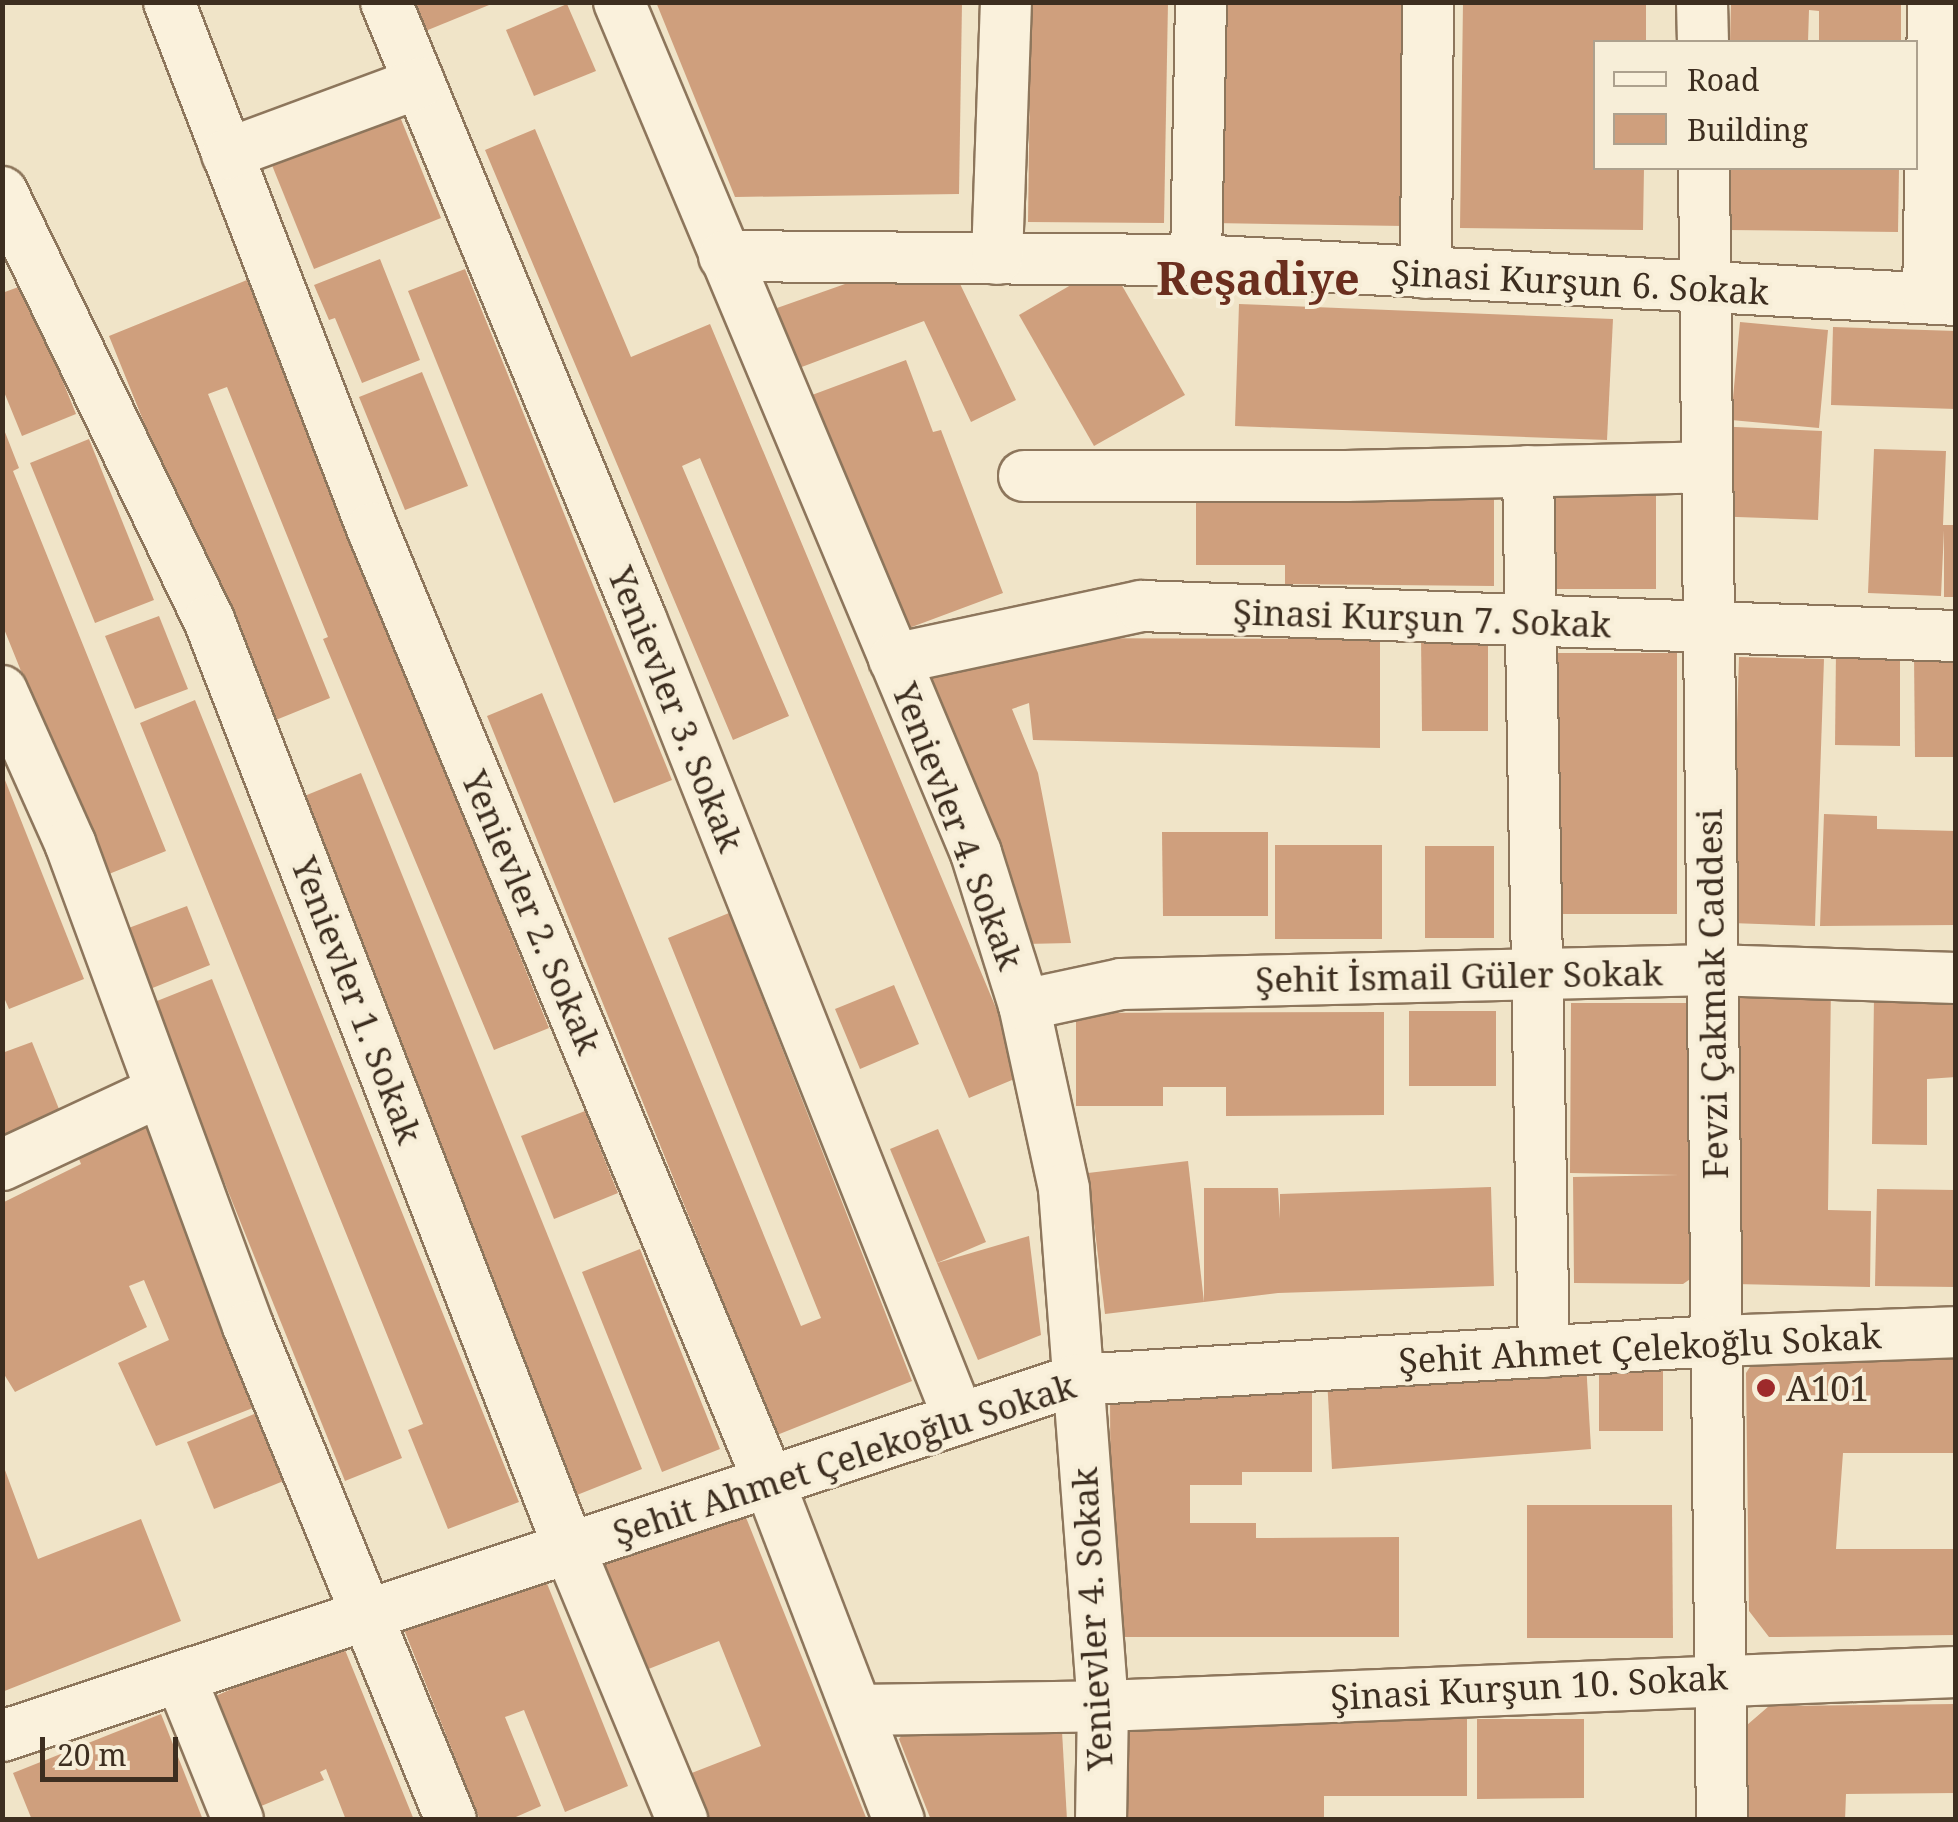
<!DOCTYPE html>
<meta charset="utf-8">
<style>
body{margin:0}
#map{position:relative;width:1958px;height:1822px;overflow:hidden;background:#f0e4c8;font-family:"Noto Serif",serif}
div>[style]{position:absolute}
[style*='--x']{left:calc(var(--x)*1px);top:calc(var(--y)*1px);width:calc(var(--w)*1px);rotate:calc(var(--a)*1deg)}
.building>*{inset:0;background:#cf9f7d}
.roads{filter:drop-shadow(2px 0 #8d765c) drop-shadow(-2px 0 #8d765c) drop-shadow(0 2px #8d765c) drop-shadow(0 -2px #8d765c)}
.street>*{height:50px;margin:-25px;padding:0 25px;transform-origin:25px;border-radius:25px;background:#faf1dc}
.dots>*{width:28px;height:28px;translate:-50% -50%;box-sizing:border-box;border:5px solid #f7eed8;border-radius:50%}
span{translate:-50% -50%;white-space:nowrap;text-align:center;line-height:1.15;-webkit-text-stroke:8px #f7eed8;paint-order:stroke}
.street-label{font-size:35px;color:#3d2e20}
.poi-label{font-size:35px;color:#3d2e20}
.left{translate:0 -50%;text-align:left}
.district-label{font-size:45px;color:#6b2e1e;font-weight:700}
.frame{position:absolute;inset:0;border:5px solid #3d2e20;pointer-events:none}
.legend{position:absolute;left:1593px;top:40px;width:325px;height:130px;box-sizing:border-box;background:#f7eed8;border:2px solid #ada18e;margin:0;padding:12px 18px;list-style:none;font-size:30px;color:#3d2e20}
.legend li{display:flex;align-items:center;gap:20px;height:50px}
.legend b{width:50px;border:2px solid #ada18e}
.scale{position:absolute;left:40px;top:1737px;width:138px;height:45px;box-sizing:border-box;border:5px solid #3d2e20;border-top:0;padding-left:12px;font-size:30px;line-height:35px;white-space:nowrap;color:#3d2e20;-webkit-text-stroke:8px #f7eed8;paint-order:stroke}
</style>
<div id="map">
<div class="building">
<div style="clip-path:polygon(410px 2px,494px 2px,494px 3px,423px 32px)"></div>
<div style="clip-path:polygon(656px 2px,962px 2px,959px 194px,735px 197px)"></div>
<div style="clip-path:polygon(1031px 2px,1168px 2px,1164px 223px,1028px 222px)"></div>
<div style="clip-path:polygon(1216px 2px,1407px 2px,1404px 226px,1213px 223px)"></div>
<div style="clip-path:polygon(1463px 2px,1646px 2px,1646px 42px,1596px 42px,1596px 168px,1644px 168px,1643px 230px,1460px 228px)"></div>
<div style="clip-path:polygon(1731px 2px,1901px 2px,1901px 42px,1819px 42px,1819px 11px,1809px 10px,1808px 42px,1730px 42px)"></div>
<div style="clip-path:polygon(567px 4px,596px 71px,534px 96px,506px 30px)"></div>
<div style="clip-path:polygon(392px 97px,441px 218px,314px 269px,265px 148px)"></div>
<div style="clip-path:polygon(535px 129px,631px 357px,710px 324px,1024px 1075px,969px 1098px,700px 458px,682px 466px,789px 716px,733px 740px,485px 150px)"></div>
<div style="clip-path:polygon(1729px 168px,1899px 168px,1898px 232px,1728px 230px)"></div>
<div style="clip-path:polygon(380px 259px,420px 360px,362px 383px,335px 318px,329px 320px,314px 285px)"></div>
<div style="clip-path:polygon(948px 259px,1016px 400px,971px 422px,924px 321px,799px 368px,777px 308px,896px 266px)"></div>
<div style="clip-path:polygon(1109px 263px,1185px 395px,1094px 446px,1019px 315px)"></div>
<div style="clip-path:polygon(465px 269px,672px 780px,614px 803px,408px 291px)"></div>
<div style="clip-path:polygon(247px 280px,549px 1028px,494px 1050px,323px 639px,328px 637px,227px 387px,208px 394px,330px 698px,266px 724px,109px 336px)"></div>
<div style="clip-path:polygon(24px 285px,76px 414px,22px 436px,2px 387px,2px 293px)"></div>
<div style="clip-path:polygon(1239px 304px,1613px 319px,1607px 440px,1235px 426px)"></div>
<div style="clip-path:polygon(1740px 322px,1828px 330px,1819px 428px,1731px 420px)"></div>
<div style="clip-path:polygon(1833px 327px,1956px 331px,1956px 409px,1831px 405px)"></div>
<div style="clip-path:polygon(906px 360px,933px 432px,941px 430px,1003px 593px,901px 631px,812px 395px)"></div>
<div style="clip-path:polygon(422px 372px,468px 486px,405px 510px,359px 397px)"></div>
<div style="clip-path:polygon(1713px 426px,1822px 431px,1818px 520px,1709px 516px)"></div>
<div style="clip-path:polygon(3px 427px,19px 468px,13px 471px,166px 851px,104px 876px,2px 624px)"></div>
<div style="clip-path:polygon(89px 439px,154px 600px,95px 623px,30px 463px)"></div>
<div style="clip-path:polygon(1874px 449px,1946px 451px,1943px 525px,1956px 525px,1956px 597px,1944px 597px,1944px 530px,1941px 596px,1868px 593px)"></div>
<div style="clip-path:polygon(1553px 475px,1656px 475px,1656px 589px,1553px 589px)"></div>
<div style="clip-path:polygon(1494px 490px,1494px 586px,1285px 584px,1285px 565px,1196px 565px,1196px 491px)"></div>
<div style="clip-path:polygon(159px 616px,188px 689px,135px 709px,105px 636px)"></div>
<div style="clip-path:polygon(1421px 636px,1488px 636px,1488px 731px,1422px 731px)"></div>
<div style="clip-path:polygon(1023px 638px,1380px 639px,1380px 748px,1033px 740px,1029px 703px,1012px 709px,1038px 773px,1071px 943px,1025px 944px,924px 676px)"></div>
<div style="clip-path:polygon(1836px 649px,1900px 650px,1900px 746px,1835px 745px)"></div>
<div style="clip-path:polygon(1557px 653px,1677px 653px,1677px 914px,1558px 914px)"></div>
<div style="clip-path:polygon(1956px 654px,1956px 757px,1915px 757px,1914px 655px)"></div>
<div style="clip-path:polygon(1739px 657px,1824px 659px,1815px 926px,1731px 923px)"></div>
<div style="clip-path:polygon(542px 693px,801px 1326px,821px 1318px,668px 938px,729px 913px,912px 1381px,777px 1435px,487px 716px)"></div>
<div style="clip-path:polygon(195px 700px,519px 1502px,448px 1529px,408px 1430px,423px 1424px,140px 723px)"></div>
<div style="clip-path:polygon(361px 773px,642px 1469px,577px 1495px,297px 799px)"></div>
<div style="clip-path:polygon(3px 775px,84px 979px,9px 1009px,2px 993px)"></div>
<div style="clip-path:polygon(1824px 814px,1877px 816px,1877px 829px,1956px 831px,1956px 925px,1820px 926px)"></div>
<div style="clip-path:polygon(1162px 832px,1268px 832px,1268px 916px,1163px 916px)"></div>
<div style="clip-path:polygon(1275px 845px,1382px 845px,1382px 939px,1275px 939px)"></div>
<div style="clip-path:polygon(1425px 846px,1494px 846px,1494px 938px,1425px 938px)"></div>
<div style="clip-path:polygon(187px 906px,210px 965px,150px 989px,126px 929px)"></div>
<div style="clip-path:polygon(212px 979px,402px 1458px,345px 1481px,152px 1003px)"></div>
<div style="clip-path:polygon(894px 985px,919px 1044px,860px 1069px,835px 1009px)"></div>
<div style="clip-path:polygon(1740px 985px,1831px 986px,1828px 1210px,1871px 1211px,1870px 1287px,1735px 1284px)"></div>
<div style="clip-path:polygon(1874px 997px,1956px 998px,1956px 1077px,1927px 1079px,1927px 1145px,1872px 1144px)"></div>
<div style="clip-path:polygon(1571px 1003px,1698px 1003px,1699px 1273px,1683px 1284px,1574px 1283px,1573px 1177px,1679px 1175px,1570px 1173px)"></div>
<div style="clip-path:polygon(1409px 1011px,1496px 1011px,1496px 1086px,1409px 1086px)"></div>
<div style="clip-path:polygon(1384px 1012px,1384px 1115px,1226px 1116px,1226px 1087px,1163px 1087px,1163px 1106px,1076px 1106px,1076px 1013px)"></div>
<div style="clip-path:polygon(32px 1042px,63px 1119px,2px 1143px,2px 1053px)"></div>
<div style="clip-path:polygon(585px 1111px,618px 1193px,554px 1219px,521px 1136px)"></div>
<div style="clip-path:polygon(140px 1112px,258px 1406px,156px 1446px,118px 1363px,169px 1340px,144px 1280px,129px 1286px,147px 1327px,15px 1392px,2px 1371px,2px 1203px,81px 1164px,71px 1139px)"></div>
<div style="clip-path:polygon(938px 1129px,986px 1242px,937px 1263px,890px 1149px)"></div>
<div style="clip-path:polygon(1188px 1161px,1204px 1302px,1105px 1314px,1088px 1173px)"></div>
<div style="clip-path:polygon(1491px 1187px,1494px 1286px,1278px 1293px,1204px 1302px,1204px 1188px,1278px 1188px,1280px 1219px,1280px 1194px)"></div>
<div style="clip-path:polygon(1877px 1189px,1956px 1190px,1955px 1287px,1875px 1286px)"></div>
<div style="clip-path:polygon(1029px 1236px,1041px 1335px,978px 1360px,937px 1263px)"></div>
<div style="clip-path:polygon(640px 1249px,720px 1449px,662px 1472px,582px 1272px)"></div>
<div style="clip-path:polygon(1599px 1353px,1663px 1353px,1663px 1431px,1599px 1431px)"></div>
<div style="clip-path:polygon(1956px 1355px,1956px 1453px,1843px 1453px,1836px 1549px,1956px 1549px,1956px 1635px,1769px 1637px,1749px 1611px,1746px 1373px,1755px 1359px)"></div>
<div style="clip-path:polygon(1586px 1362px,1591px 1449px,1332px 1469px,1327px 1378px)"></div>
<div style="clip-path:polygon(1110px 1389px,1312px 1389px,1312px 1472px,1242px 1472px,1242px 1485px,1190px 1485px,1190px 1523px,1256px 1523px,1256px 1538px,1399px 1537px,1399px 1637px,1111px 1637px)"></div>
<div style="clip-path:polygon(259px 1412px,286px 1480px,214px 1509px,187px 1442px)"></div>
<div style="clip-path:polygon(2px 1462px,38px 1559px,141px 1519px,181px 1621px,2px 1692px)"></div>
<div style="clip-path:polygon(741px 1505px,867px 1820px,702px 1820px,684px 1776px,761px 1746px,719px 1641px,646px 1670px,602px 1560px)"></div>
<div style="clip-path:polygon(1527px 1505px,1672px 1505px,1673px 1638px,1527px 1638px)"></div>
<div style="clip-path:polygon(542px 1571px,628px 1786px,565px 1812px,524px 1710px,505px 1717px,541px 1806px,509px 1820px,480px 1820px,403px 1627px)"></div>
<div style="clip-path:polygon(341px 1640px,414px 1820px,346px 1820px,326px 1769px,320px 1772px,324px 1780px,254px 1809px,209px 1699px)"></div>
<div style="clip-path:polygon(1956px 1704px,1956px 1793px,1846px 1794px,1845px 1820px,1748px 1820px,1747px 1725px,1769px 1706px)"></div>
<div style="clip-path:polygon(161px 1714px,203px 1820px,32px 1820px,13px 1773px)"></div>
<div style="clip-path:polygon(914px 1719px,1062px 1731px,1067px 1820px,931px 1820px,899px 1739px)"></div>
<div style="clip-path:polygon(1116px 1719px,1467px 1719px,1467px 1796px,1324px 1796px,1324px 1820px,1116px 1820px)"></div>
<div style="clip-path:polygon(1477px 1719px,1584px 1719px,1584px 1798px,1477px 1799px)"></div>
</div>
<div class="roads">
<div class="street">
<div style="--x:169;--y:2;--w:564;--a:68.9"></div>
<div style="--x:372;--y:528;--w:1033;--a:67.41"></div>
<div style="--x:769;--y:1482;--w:362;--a:69"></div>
<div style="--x:386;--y:2;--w:668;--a:67.55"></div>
<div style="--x:641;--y:619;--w:861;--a:68.32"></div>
<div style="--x:619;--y:2;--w:923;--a:67.24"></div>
<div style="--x:976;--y:853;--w:159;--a:72.5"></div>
<div style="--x:1024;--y:1005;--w:188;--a:77.7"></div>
<div style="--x:1064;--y:1189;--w:518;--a:85.69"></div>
<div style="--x:1103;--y:1706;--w:114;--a:91"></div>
<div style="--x:1702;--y:2;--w:40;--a:88.6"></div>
<div style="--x:227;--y:154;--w:205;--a:-20.3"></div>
<div style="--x:1704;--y:168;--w:1652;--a:89.38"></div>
<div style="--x:2;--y:192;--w:475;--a:64.2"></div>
<div style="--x:209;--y:620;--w:995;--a:68.8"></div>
<div style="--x:569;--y:1548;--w:295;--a:67.4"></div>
<div style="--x:724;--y:256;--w:472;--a:0.5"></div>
<div style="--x:1196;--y:260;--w:761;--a:3.01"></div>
<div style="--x:997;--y:259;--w:257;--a:-88"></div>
<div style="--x:1196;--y:260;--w:258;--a:-88.9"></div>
<div style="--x:1426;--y:273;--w:271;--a:-89.6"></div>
<div style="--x:1928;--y:298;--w:296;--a:-89"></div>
<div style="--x:1528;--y:471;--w:881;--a:88.96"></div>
<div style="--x:1024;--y:476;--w:322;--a:0"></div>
<div style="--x:1346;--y:476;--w:360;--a:-1.4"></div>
<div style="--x:894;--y:659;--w:253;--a:-12.1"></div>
<div style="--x:1141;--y:606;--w:816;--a:2.11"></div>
<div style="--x:2;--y:691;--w:167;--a:65.9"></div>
<div style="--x:70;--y:843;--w:515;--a:69.77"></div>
<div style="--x:248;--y:1326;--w:534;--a:67.66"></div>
<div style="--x:1024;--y:1005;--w:99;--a:-12.2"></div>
<div style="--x:1121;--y:984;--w:591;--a:-1.36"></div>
<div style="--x:1712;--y:970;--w:244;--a:1.9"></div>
<div style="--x:2;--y:1165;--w:175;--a:-25"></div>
<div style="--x:180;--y:1677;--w:154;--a:67.9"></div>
<div style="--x:858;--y:1710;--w:245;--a:-0.9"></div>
<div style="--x:1103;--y:1706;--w:854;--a:-2.28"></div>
<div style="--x:2;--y:1736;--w:1131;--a:-18.34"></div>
<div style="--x:1076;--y:1380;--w:641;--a:-3.49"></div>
<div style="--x:1716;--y:1341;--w:240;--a:-2.1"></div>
</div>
</div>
<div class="dots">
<div style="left:1766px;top:1388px;background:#9e2a2b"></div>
</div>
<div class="street-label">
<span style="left:1580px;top:282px;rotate:3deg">Şinasi Kurşun 6. Sokak</span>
<span style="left:1422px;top:618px;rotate:2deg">Şinasi Kurşun 7. Sokak</span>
<span style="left:676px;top:709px;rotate:68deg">Yenievler 3. Sokak</span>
<span style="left:958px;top:826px;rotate:69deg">Yenievler 4. Sokak</span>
<span style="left:532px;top:912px;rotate:67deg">Yenievler 2. Sokak</span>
<span style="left:1459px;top:976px;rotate:-1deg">Şehit İsmail Güler Sokak</span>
<span style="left:1712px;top:994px;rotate:-91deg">Fevzi Çakmak Caddesi</span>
<span style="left:357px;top:1000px;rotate:69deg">Yenievler 1. Sokak</span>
<span style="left:1640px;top:1348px;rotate:-3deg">Şehit Ahmet Çelekoğlu Sokak</span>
<span style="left:844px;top:1459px;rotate:-18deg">Şehit Ahmet Çelekoğlu Sokak</span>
<span style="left:1092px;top:1619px;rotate:-93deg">Yenievler 4. Sokak</span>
<span style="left:1529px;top:1687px;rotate:-3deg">Şinasi Kurşun 10. Sokak</span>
</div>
<div class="poi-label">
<span class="left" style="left:1786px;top:1388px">A101</span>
</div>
<div class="district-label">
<span style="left:1258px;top:278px">Reşadiye</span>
</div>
<div class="frame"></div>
<ul class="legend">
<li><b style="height:12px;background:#faf1dc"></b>Road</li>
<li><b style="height:28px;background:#cf9f7d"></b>Building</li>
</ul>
<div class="scale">20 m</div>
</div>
